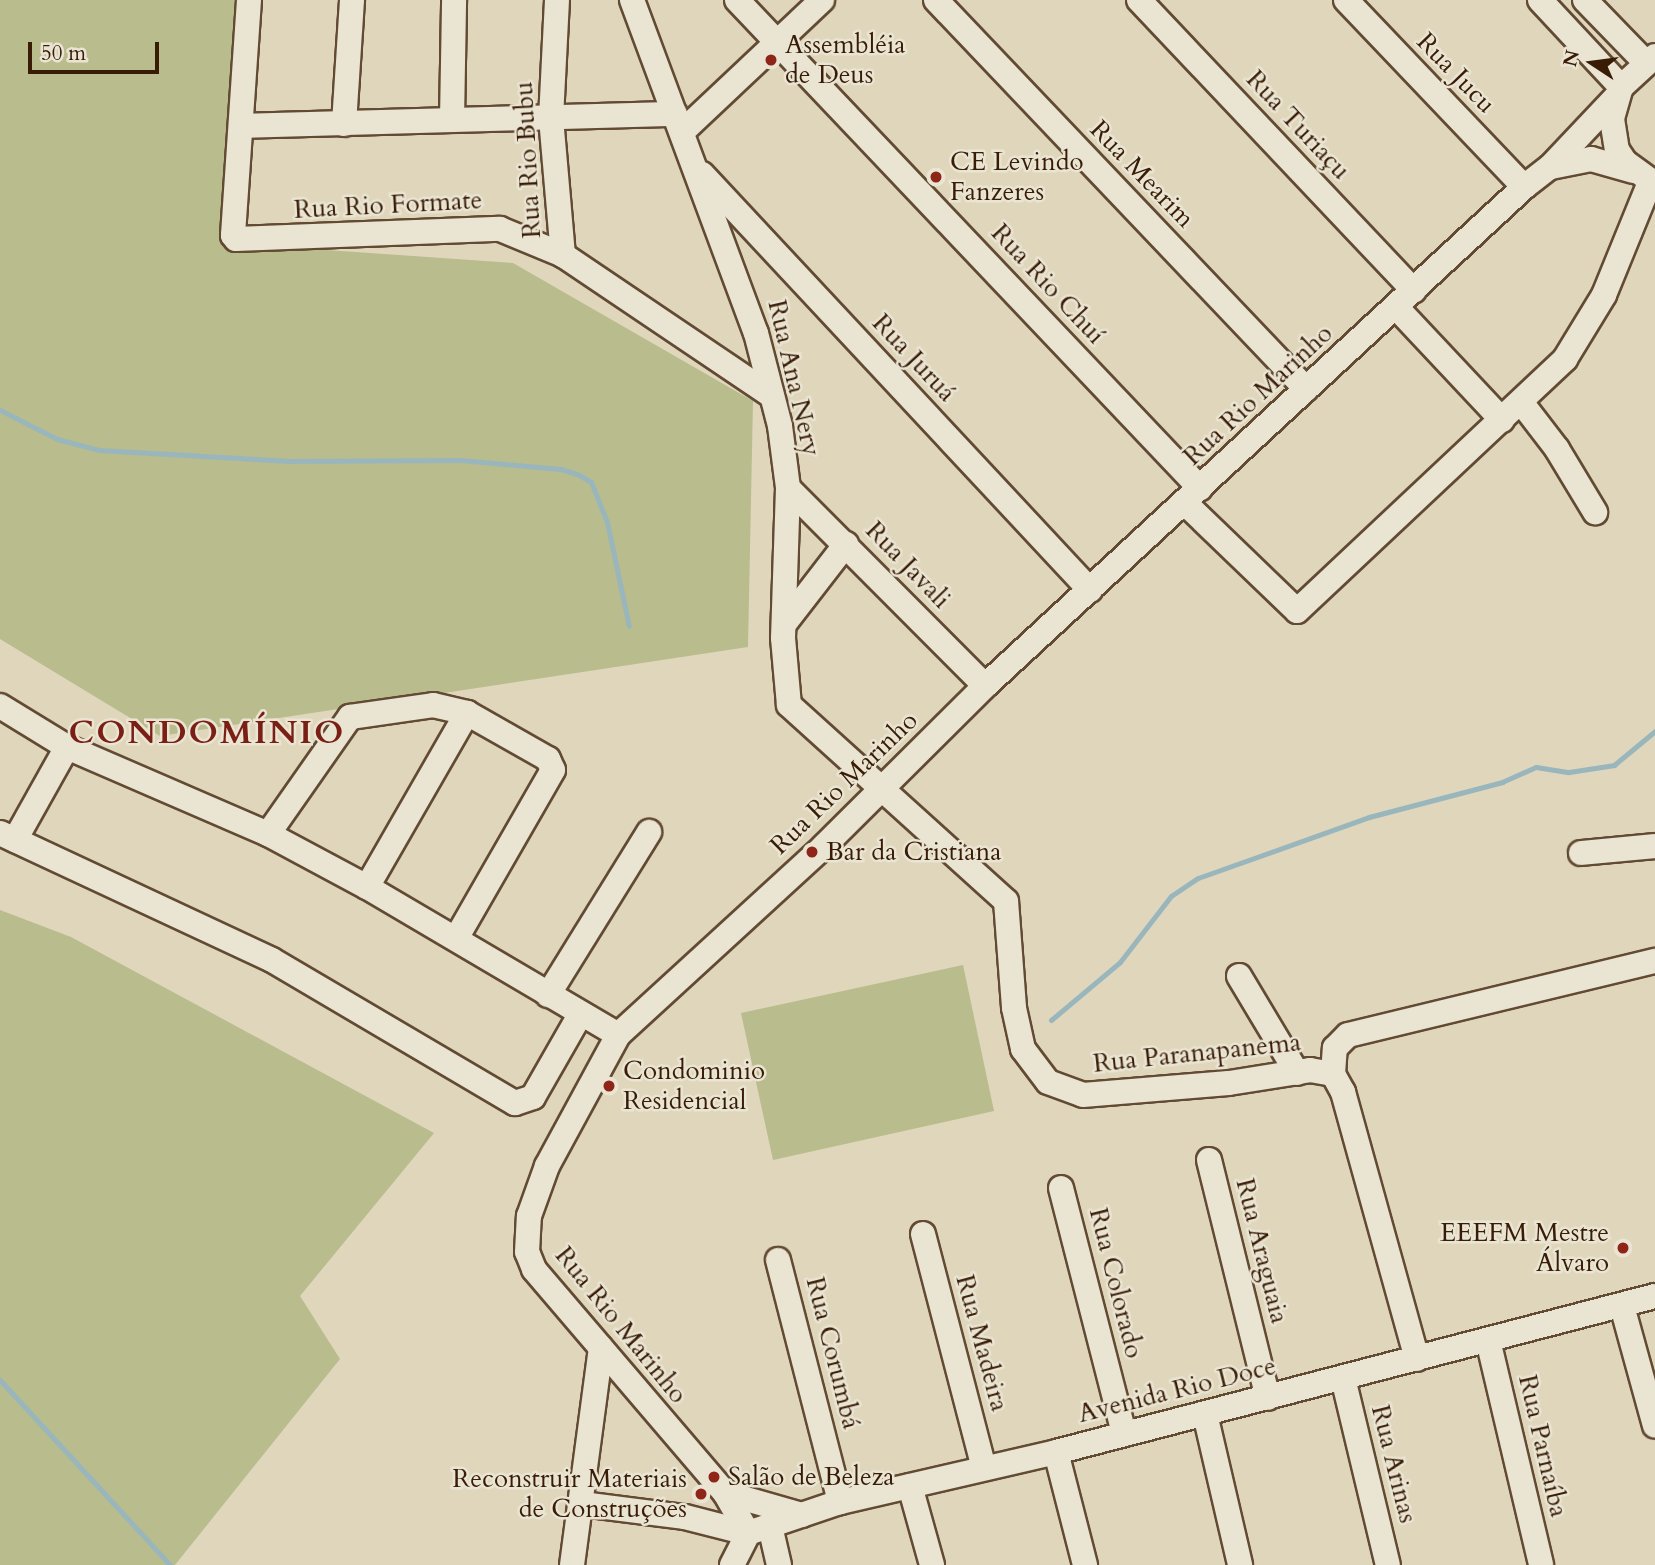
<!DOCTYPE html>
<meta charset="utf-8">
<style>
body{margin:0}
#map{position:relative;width:1655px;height:1565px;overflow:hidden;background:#dfd6bc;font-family:Cardo,serif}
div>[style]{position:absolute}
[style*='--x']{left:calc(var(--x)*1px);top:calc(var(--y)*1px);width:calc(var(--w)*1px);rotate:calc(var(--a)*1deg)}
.green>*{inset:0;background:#b9bc8c}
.stream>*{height:5px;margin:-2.5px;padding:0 2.5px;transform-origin:2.5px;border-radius:2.5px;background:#99b6bc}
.roads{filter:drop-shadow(2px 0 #624a33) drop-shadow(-2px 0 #624a33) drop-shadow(0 2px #624a33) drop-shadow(0 -2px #624a33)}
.minor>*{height:24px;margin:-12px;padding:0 12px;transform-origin:12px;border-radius:12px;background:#eae4d3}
.dots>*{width:19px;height:19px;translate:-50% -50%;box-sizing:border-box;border:4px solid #eae4d3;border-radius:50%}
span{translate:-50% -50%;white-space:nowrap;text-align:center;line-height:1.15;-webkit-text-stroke:5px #eae4d3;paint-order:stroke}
.poi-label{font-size:26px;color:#381c05}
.left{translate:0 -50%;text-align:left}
.right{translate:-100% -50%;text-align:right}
.street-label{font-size:26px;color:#381c05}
.district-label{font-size:33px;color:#7a1f14;font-weight:700;letter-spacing:2px}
.north{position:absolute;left:1557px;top:28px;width:70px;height:70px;-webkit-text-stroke:5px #eae4d3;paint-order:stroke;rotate:283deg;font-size:19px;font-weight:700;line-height:28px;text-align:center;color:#381c05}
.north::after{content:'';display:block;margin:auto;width:24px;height:32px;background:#381c05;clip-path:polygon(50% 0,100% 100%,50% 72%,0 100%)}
.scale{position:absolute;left:28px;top:42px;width:131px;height:32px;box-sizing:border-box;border:4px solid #381c05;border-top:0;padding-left:9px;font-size:21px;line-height:24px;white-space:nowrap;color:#381c05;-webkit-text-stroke:5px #eae4d3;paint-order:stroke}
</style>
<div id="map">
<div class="green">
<div style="clip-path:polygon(0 0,240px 0,227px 243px,513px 263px,753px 401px,748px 647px,160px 736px,0 639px)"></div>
<div style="clip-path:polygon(0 910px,71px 937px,434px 1133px,300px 1296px,340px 1359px,175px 1565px,0 1565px)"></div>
<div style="clip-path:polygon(963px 965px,994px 1111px,773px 1160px,741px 1013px)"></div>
</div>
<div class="stream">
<div style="--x:0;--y:410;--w:64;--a:27"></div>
<div style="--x:57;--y:439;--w:43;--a:14.7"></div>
<div style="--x:99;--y:450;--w:191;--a:3.3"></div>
<div style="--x:290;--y:461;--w:170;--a:-0.3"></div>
<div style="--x:460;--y:460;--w:101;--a:5.1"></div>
<div style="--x:561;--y:469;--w:19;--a:18"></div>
<div style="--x:579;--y:475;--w:14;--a:30"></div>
<div style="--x:591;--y:482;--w:43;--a:68.2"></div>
<div style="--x:607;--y:522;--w:106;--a:78.1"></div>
<div style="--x:1051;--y:1020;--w:90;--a:-40"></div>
<div style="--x:1120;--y:962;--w:83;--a:-52.3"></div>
<div style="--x:1171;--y:896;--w:32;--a:-34"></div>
<div style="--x:1198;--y:878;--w:182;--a:-19.6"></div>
<div style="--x:1369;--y:817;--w:138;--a:-14.7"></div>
<div style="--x:1502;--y:782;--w:37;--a:-24"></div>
<div style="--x:1536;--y:767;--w:33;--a:9"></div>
<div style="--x:1569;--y:772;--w:46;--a:-8.8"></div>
<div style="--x:1614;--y:765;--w:53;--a:-39.7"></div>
<div style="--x:0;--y:1380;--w:251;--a:47.4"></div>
</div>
<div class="roads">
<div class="minor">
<div style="--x:249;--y:0;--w:236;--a:93.9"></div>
<div style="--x:233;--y:235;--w:5;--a:53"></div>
<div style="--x:236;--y:239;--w:264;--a:-2.2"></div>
<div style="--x:500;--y:229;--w:68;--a:22.4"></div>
<div style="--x:557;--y:0;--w:118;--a:92.9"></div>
<div style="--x:551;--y:118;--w:138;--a:85"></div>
<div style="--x:563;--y:255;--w:252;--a:34"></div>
<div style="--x:632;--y:0;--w:355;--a:69.6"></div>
<div style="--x:756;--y:333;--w:96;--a:75.5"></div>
<div style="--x:780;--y:426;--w:63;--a:82.6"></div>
<div style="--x:788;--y:488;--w:150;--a:91.9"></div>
<div style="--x:783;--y:638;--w:67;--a:84.9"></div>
<div style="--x:789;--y:705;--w:292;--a:42.1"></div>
<div style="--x:1006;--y:901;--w:107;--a:85.7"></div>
<div style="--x:1014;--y:1008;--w:42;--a:77.6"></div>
<div style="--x:1023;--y:1049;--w:41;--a:52.9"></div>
<div style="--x:1048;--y:1082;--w:37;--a:20"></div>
<div style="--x:1083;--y:1095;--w:146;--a:-4.7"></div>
<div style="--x:1229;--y:1083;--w:82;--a:-9.1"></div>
<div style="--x:1310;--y:1070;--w:23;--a:10"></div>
<div style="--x:1333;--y:1074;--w:21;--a:61"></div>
<div style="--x:1343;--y:1092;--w:277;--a:74.5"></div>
<div style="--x:737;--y:0;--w:673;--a:46.51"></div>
<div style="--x:936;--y:0;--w:537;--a:46.43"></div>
<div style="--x:1139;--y:0;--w:400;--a:46.6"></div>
<div style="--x:1346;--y:0;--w:258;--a:46.4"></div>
<div style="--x:1540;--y:0;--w:119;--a:47"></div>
<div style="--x:1585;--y:0;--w:86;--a:45.9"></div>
<div style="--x:1655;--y:56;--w:46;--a:137.6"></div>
<div style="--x:1621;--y:87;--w:33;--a:106"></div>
<div style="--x:1612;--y:119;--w:31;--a:81"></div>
<div style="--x:1617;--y:150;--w:14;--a:56"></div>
<div style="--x:1625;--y:162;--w:37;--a:36"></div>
<div style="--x:452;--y:120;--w:120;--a:-89"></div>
<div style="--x:344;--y:124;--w:124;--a:-86.3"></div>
<div style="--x:241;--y:126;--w:434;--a:-1.6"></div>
<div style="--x:683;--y:131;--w:191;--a:-43.3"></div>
<div style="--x:1551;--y:167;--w:41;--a:-11.3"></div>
<div style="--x:1591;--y:159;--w:44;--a:15.9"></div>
<div style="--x:702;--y:174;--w:569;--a:46.99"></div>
<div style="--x:1396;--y:307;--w:155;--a:46.8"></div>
<div style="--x:1521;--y:402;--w:59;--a:52.5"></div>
<div style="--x:1557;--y:449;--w:74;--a:58.9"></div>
<div style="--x:788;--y:488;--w:279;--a:45.1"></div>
<div style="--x:1186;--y:504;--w:154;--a:43.9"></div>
<div style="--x:1297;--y:611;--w:368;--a:-43.2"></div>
<div style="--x:1565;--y:359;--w:75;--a:-58.6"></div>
<div style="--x:1604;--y:295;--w:122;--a:-67.8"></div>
<div style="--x:785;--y:623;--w:100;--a:-52.3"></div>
<div style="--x:0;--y:706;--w:79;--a:31.5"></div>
<div style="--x:67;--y:747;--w:219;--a:23.4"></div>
<div style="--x:268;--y:834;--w:112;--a:28.2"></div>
<div style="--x:367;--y:887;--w:291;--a:30.5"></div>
<div style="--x:0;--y:833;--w:300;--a:25"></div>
<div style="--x:272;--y:960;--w:282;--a:30.5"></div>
<div style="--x:515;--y:1103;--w:19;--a:-18"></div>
<div style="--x:533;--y:1097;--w:95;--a:-60.2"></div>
<div style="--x:268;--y:834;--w:143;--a:-55"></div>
<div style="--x:350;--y:717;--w:84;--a:-8.2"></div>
<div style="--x:433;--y:705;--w:35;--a:13"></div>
<div style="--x:467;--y:713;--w:93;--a:29.6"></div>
<div style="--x:548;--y:759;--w:12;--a:66"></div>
<div style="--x:553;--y:770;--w:193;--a:119.9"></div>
<div style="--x:15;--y:840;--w:107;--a:-60.8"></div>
<div style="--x:1581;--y:853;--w:74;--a:-5.4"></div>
<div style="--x:367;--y:887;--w:201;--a:-60.1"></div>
<div style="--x:1239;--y:976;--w:113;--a:59.1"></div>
<div style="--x:548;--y:995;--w:192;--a:-58.2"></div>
<div style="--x:1333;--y:1074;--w:26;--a:-86"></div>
<div style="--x:1335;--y:1048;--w:18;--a:-45"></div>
<div style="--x:1348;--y:1035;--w:316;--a:-13.6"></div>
<div style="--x:1209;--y:1160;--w:245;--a:76.1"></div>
<div style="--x:1061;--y:1188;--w:254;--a:75.6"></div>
<div style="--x:923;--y:1234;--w:242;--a:75.4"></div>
<div style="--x:778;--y:1260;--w:250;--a:75.6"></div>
<div style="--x:1622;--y:1306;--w:124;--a:74.6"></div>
<div style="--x:1488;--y:1340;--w:231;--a:76.7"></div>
<div style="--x:1343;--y:1378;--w:192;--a:76.5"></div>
<div style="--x:1205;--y:1414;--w:155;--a:76.9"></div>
<div style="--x:1056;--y:1452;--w:117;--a:75.6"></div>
<div style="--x:910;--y:1486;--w:82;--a:74.4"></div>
<div style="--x:725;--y:1493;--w:80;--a:15.9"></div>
<div style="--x:582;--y:1504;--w:104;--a:7.2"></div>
<div style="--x:685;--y:1517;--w:65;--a:14.3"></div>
<div style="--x:770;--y:1526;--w:40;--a:77"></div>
<div style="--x:748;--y:1533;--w:46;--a:-119.9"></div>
<div style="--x:725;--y:1493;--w:294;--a:-130.5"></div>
<div style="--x:534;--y:1269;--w:18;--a:-112"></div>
<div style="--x:527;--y:1252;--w:36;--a:-87"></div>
<div style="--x:529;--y:1216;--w:53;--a:-70.2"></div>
<div style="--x:547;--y:1166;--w:149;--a:-61.5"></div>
<div style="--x:618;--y:1035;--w:280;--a:-42.5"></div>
<div style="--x:824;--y:846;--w:227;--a:-44.8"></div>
<div style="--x:985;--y:686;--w:735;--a:-42.79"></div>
<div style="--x:1524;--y:187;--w:33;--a:-38"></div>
<div style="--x:1550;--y:167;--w:95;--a:-46.7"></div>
<div style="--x:572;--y:1565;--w:219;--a:-82.4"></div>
<div style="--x:732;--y:1565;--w:36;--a:-63"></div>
<div style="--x:748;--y:1533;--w:97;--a:-18.6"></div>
<div style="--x:840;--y:1502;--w:222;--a:-13"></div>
<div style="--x:1056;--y:1452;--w:619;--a:-14.6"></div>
</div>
</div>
<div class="dots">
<div style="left:771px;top:60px;background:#8f2418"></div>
<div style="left:936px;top:177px;background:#8f2418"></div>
<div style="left:812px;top:852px;background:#8f2418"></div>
<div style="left:609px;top:1086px;background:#8f2418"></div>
<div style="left:1623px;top:1248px;background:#8f2418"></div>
<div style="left:714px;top:1477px;background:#8f2418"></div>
<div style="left:701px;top:1494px;background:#8f2418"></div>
</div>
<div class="poi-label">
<span class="left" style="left:785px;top:60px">Assembléia<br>de Deus</span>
<span class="left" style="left:950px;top:177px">CE Levindo<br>Fanzeres</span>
<span class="left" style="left:826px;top:852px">Bar da Cristiana</span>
<span class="left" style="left:623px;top:1086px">Condominio<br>Residencial</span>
<span class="right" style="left:1609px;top:1248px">EEEFM Mestre<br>Álvaro</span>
<span class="left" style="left:728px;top:1477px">Salão de Beleza</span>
<span class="right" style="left:687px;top:1494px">Reconstruir Materiais<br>de Construções</span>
</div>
<div class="street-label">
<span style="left:1456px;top:73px;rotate:46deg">Rua Jucu</span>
<span style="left:1298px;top:125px;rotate:47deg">Rua Turiaçu</span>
<span style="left:528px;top:160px;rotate:-93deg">Rua Rio Bubu</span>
<span style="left:1142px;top:174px;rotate:46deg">Rua Mearim</span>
<span style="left:388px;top:205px;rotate:-3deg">Rua Rio Formate</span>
<span style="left:1048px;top:284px;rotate:47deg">Rua Rio Chuí</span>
<span style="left:914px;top:358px;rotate:47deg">Rua Juruá</span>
<span style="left:794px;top:378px;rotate:77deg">Rua Ana Nery</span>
<span style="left:1258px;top:395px;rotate:-43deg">Rua Rio Marinho</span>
<span style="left:908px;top:565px;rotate:46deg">Rua Javali</span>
<span style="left:844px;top:783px;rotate:-44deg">Rua Rio Marinho</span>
<span style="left:1197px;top:1053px;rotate:-6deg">Rua Paranapanema</span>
<span style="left:1262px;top:1251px;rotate:76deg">Rua Araguaia</span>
<span style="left:1116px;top:1283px;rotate:76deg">Rua Colorado</span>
<span style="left:621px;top:1325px;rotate:51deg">Rua Rio Marinho</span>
<span style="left:982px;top:1343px;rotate:75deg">Rua Madeira</span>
<span style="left:833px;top:1353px;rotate:76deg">Rua Corumbá</span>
<span style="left:1177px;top:1390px;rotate:-14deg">Avenida Rio Doce</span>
<span style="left:1543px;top:1446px;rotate:77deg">Rua Parnaíba</span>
<span style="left:1394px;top:1464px;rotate:76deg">Rua Arinas</span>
</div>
<div class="district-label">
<span style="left:207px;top:733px">CONDOMÍNIO</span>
</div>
<div class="north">N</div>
<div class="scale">50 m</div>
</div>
